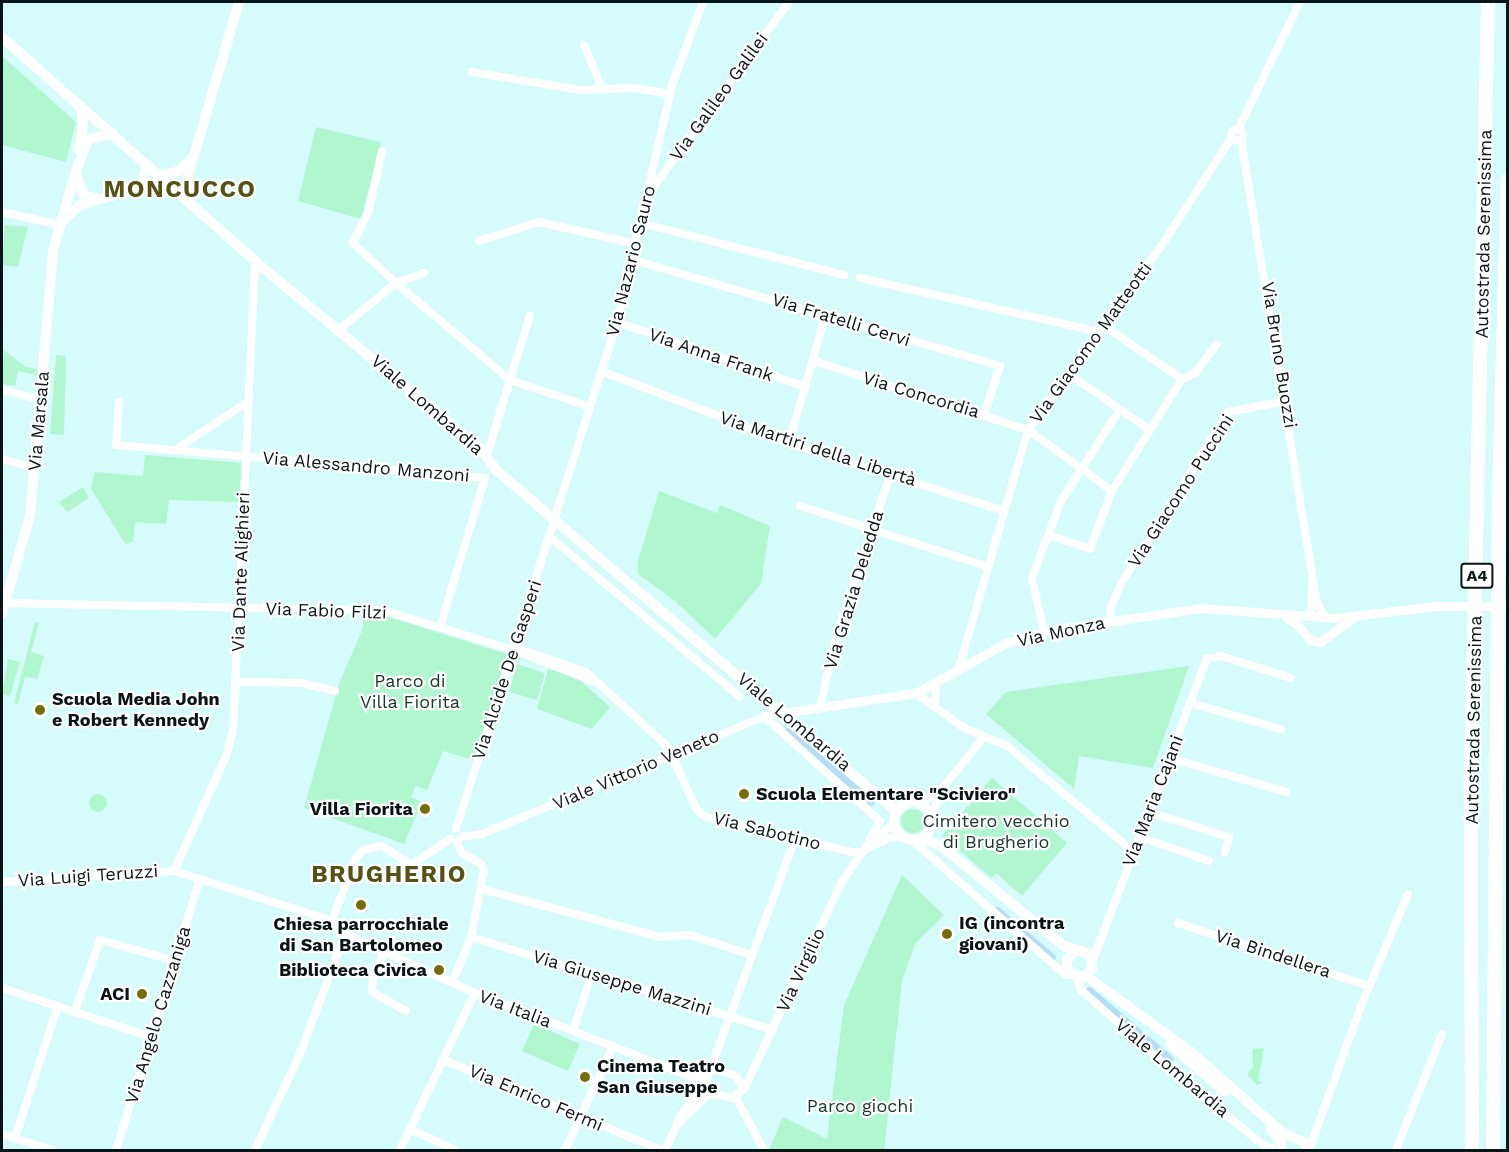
<!DOCTYPE html>
<meta charset="utf-8">
<style>
body{margin:0}
#map{position:relative;width:1509px;height:1152px;overflow:hidden;background:#d6fbfb;font-family:"Work Sans",sans-serif}
div>[style]{position:absolute}
[style*='--x']{left:calc(var(--x)*1px);top:calc(var(--y)*1px);width:calc(var(--w)*1px);rotate:calc(var(--a)*1deg)}
.green>*{inset:0;background:#b0f7d0}
.round{border-radius:50%}
.canal>*{height:7px;margin:-3.5px;padding:0 3.5px;transform-origin:3.5px;border-radius:3.5px;background:#b4def6}
.minor>*{height:8px;margin:-4px;padding:0 4px;transform-origin:4px;border-radius:4px;background:#fff}
.minor>.ring{margin:-4px;padding:0;box-sizing:content-box;background:none;border:8px solid #fff;border-radius:50%}
.tertiary>*{height:9px;margin:-4.5px;padding:0 4.5px;transform-origin:4.5px;border-radius:4.5px;background:#fff}
.secondary>*{height:10px;margin:-5px;padding:0 5px;transform-origin:5px;border-radius:5px;background:#fff}
.secondary>.ring{margin:-5px;padding:0;box-sizing:content-box;background:none;border:10px solid #fff;border-radius:50%}
.motorway>*{height:14px;margin:-7px;padding:0 7px;transform-origin:7px;border-radius:7px;background:#fff}
.dots>*{width:16px;height:16px;translate:-50% -50%;box-sizing:border-box;border:3px solid #fff;border-radius:50%}
span{translate:-50% -50%;white-space:nowrap;text-align:center;line-height:1.15;-webkit-text-stroke:4.5px #fff;paint-order:stroke}
.shield-label span{padding:2px 4px;background:#fff;border:2px solid;border-radius:4px;-webkit-text-stroke-width:0}
.shield-label{font-size:16px;color:#081516;font-weight:700}
.street-label{font-size:18px;color:#081516}
.park-label{font-size:18px;color:#163727}
.poi-label{font-size:18px;color:#081516;font-weight:700}
.left{translate:0 -50%;text-align:left}
.right{translate:-100% -50%;text-align:right}
.district-label{font-size:24px;color:#565114;font-weight:700;letter-spacing:1.5px}
.frame{position:absolute;inset:0;border:3px solid #081516;pointer-events:none}
</style>
<div id="map">
<div class="green">
<div style="clip-path:polygon(2px 56px,76px 122px,66px 162px,2px 145px)"></div>
<div style="clip-path:polygon(316px 127px,381px 142px,361px 219px,298px 201px)"></div>
<div style="clip-path:polygon(5px 225px,28px 227px,18px 267px,2px 265px)"></div>
<div style="clip-path:polygon(4px 350px,24px 366px,38px 370px,37px 375px,18px 371px,15px 386px,2px 384px)"></div>
<div style="clip-path:polygon(56px 355px,66px 356px,64px 435px,50px 434px)"></div>
<div style="clip-path:polygon(145px 455px,242px 463px,239px 502px,169px 500px,166px 524px,135px 522px,133px 541px,126px 545px,91px 489px,95px 472px,143px 476px)"></div>
<div style="clip-path:polygon(83px 487px,89px 498px,67px 512px,59px 502px)"></div>
<div style="clip-path:polygon(659px 491px,717px 513px,720px 505px,770px 526px,761px 584px,715px 639px,675px 601px,638px 574px,638px 561px)"></div>
<div style="clip-path:polygon(363px 617px,389px 617px,510px 655px,476px 761px,443px 751px,427px 790px,416px 786px,411px 797px,422px 802px,404px 844px,304px 808px,339px 684px,363px 628px)"></div>
<div style="clip-path:polygon(35px 622px,39px 623px,31px 652px,44px 656px,37px 679px,25px 677px,18px 704px,14px 703px)"></div>
<div style="clip-path:polygon(8px 659px,20px 662px,10px 696px,2px 694px)"></div>
<div style="clip-path:polygon(517px 664px,545px 673px,537px 700px,509px 692px)"></div>
<div style="clip-path:polygon(1189px 666px,1153px 768px,1079px 756px,1074px 789px,986px 714px,1006px 692px)"></div>
<div style="clip-path:polygon(548px 669px,574px 675px,610px 707px,592px 729px,537px 709px)"></div>
<div style="clip-path:polygon(992px 778px,1067px 843px,1022px 896px,996px 873px,992px 878px,942px 836px)"></div>
<div class="round" style="left:89px;top:794px;width:18px;height:18px"></div>
<div class="round" style="left:901px;top:809px;width:24px;height:24px"></div>
<div style="clip-path:polygon(902px 875px,944px 915px,915px 944px,902px 981px,884px 1150px,769px 1150px,783px 1117px,827px 1139px,844px 1005px)"></div>
<div style="clip-path:polygon(534px 1024px,580px 1044px,568px 1071px,522px 1051px)"></div>
<div style="clip-path:polygon(1264px 1048px,1258px 1081px,1263px 1082px,1257px 1085px,1247px 1074px,1253px 1067px,1253px 1049px)"></div>
</div>
<div class="canal">
<div style="--x:788;--y:731;--w:109;--a:40.5"></div>
<div style="--x:997;--y:910;--w:72;--a:40.5"></div>
<div style="--x:1089;--y:990;--w:106;--a:40.4"></div>
</div>
<div class="minor">
<div style="--x:584;--y:45;--w:49;--a:67.1"></div>
<div style="--x:472;--y:72;--w:110;--a:9.4"></div>
<div style="--x:581;--y:90;--w:52;--a:-2.2"></div>
<div style="--x:633;--y:88;--w:37;--a:9"></div>
<div class="ring" style="left:1231px;top:129px;width:4px;height:4px"></div>
<div style="--x:1238;--y:130;--w:142;--a:-64.2"></div>
<div style="--x:1241;--y:140;--w:468;--a:80.7"></div>
<div style="--x:1317;--y:602;--w:16;--a:63"></div>
<div style="--x:652;--y:189;--w:232;--a:-53.8"></div>
<div style="--x:2;--y:212;--w:59;--a:12.6"></div>
<div style="--x:641;--y:223;--w:210;--a:14.4"></div>
<div style="--x:479;--y:241;--w:63;--a:-17.6"></div>
<div style="--x:539;--y:222;--w:100;--a:12.7"></div>
<div style="--x:633;--y:260;--w:382;--a:16.1"></div>
<div style="--x:1000;--y:366;--w:52;--a:108.1"></div>
<div style="--x:860;--y:278;--w:245;--a:12.7"></div>
<div style="--x:396;--y:283;--w:150;--a:40.4"></div>
<div style="--x:510;--y:380;--w:84;--a:18.6"></div>
<div style="--x:396;--y:283;--w:30;--a:-20"></div>
<div style="--x:617;--y:322;--w:200;--a:19"></div>
<div style="--x:1104;--y:326;--w:94;--a:34.2"></div>
<div style="--x:340;--y:329;--w:72;--a:-39.4"></div>
<div style="--x:396;--y:283;--w:59;--a:-137.1"></div>
<div style="--x:353;--y:243;--w:37;--a:-64"></div>
<div style="--x:369;--y:210;--w:60;--a:-77.6"></div>
<div style="--x:814;--y:361;--w:225;--a:17.9"></div>
<div style="--x:1028;--y:430;--w:104;--a:36"></div>
<div style="--x:601;--y:371;--w:201;--a:21"></div>
<div style="--x:789;--y:443;--w:223;--a:17.5"></div>
<div style="--x:1069;--y:374;--w:98;--a:34.7"></div>
<div style="--x:2;--y:390;--w:40;--a:14.4"></div>
<div style="--x:119;--y:402;--w:43;--a:94"></div>
<div style="--x:116;--y:445;--w:370;--a:5.1"></div>
<div style="--x:485;--y:478;--w:156;--a:106.8"></div>
<div style="--x:789;--y:443;--w:131;--a:-74.1"></div>
<div style="--x:175;--y:450;--w:89;--a:-33.5"></div>
<div style="--x:487;--y:455;--w:146;--a:-72.9"></div>
<div style="--x:2;--y:459;--w:34;--a:15"></div>
<div style="--x:800;--y:506;--w:195;--a:17.9"></div>
<div style="--x:1048;--y:535;--w:44;--a:18.4"></div>
<div style="--x:1090;--y:549;--w:62;--a:-69.2"></div>
<div style="--x:1112;--y:491;--w:132;--a:-58"></div>
<div style="--x:1182;--y:379;--w:14;--a:-25"></div>
<div style="--x:1195;--y:373;--w:36;--a:-53"></div>
<div style="--x:550;--y:537;--w:248;--a:40.1"></div>
<div style="--x:2;--y:603;--w:380;--a:1.1"></div>
<div style="--x:382;--y:610;--w:138;--a:16.9"></div>
<div style="--x:514;--y:650;--w:87;--a:21.6"></div>
<div style="--x:1311;--y:616;--w:34;--a:-88"></div>
<div style="--x:1110;--y:622;--w:15;--a:-86"></div>
<div style="--x:1111;--y:607;--w:25;--a:-67"></div>
<div style="--x:1121;--y:584;--w:203;--a:-58.1"></div>
<div style="--x:1228;--y:412;--w:59;--a:-10.7"></div>
<div style="--x:1044;--y:632;--w:55;--a:-102.5"></div>
<div style="--x:1032;--y:578;--w:82;--a:-69.4"></div>
<div style="--x:1061;--y:501;--w:109;--a:-57.3"></div>
<div style="--x:514;--y:650;--w:6;--a:-9"></div>
<div style="--x:520;--y:649;--w:70;--a:19.2"></div>
<div style="--x:586;--y:672;--w:111;--a:42.4"></div>
<div style="--x:668;--y:747;--w:69;--a:65.3"></div>
<div style="--x:697;--y:810;--w:11;--a:38"></div>
<div style="--x:706;--y:817;--w:150;--a:13.5"></div>
<div style="--x:852;--y:852;--w:9;--a:0"></div>
<div style="--x:861;--y:852;--w:31;--a:-27"></div>
<div style="--x:889;--y:838;--w:16;--a:-4"></div>
<div style="--x:958;--y:671;--w:251;--a:-73.8"></div>
<div style="--x:1028;--y:430;--w:232;--a:-54.1"></div>
<div style="--x:1164;--y:242;--w:125;--a:-57.1"></div>
<div style="--x:236;--y:682;--w:65;--a:0.9"></div>
<div style="--x:301;--y:683;--w:35;--a:13"></div>
<div style="--x:916;--y:693;--w:59;--a:36.1"></div>
<div style="--x:964;--y:728;--w:47;--a:22.7"></div>
<div style="--x:1007;--y:746;--w:165;--a:39.8"></div>
<div style="--x:1191;--y:703;--w:93;--a:16.3"></div>
<div style="--x:935;--y:705;--w:22;--a:-87"></div>
<div style="--x:820;--y:707;--w:76;--a:-77.1"></div>
<div style="--x:837;--y:633;--w:169;--a:-71.4"></div>
<div style="--x:764;--y:716;--w:156;--a:42.2"></div>
<div style="--x:880;--y:821;--w:21;--a:119"></div>
<div style="--x:1170;--y:758;--w:121;--a:16.3"></div>
<div style="--x:921;--y:803;--w:23;--a:-34"></div>
<div style="--x:1149;--y:812;--w:84;--a:17.4"></div>
<div style="--x:1229;--y:837;--w:16;--a:104"></div>
<div style="--x:932;--y:816;--w:29;--a:-70"></div>
<div style="--x:942;--y:789;--w:65;--a:-51.2"></div>
<div style="--x:456;--y:829;--w:532;--a:-72.38"></div>
<div style="--x:617;--y:322;--w:243;--a:-76.9"></div>
<div style="--x:672;--y:85;--w:89;--a:-69.5"></div>
<div style="--x:461;--y:837;--w:21;--a:-8"></div>
<div style="--x:482;--y:834;--w:301;--a:-22.6"></div>
<div style="--x:760;--y:718;--w:23;--a:-13"></div>
<div style="--x:1140;--y:837;--w:73;--a:19.2"></div>
<div style="--x:911;--y:839;--w:205;--a:41.4"></div>
<div style="--x:1065;--y:975;--w:6;--a:-9"></div>
<div style="--x:174;--y:871;--w:128;--a:-65.6"></div>
<div style="--x:227;--y:754;--w:25;--a:-76"></div>
<div style="--x:233;--y:730;--w:470;--a:-87.3"></div>
<div style="--x:2;--y:882;--w:172;--a:-3.7"></div>
<div style="--x:174;--y:871;--w:157;--a:17.4"></div>
<div style="--x:324;--y:918;--w:26;--a:37"></div>
<div style="--x:345;--y:934;--w:143;--a:24.4"></div>
<div style="--x:475;--y:993;--w:233;--a:21.2"></div>
<div style="--x:692;--y:1077;--w:14;--a:4"></div>
<div style="--x:482;--y:889;--w:184;--a:15.1"></div>
<div style="--x:660;--y:937;--w:30;--a:-4"></div>
<div style="--x:690;--y:935;--w:65;--a:17.9"></div>
<div style="--x:331;--y:923;--w:67;--a:-69.1"></div>
<div style="--x:355;--y:860;--w:13;--a:-51"></div>
<div style="--x:363;--y:850;--w:19;--a:-12"></div>
<div style="--x:382;--y:846;--w:35;--a:33"></div>
<div style="--x:411;--y:865;--w:47;--a:-33.7"></div>
<div style="--x:1178;--y:923;--w:201;--a:18.3"></div>
<div style="--x:471;--y:937;--w:316;--a:17.1"></div>
<div style="--x:384;--y:952;--w:29;--a:112"></div>
<div style="--x:373;--y:979;--w:13;--a:94"></div>
<div style="--x:372;--y:992;--w:39;--a:29"></div>
<div style="--x:1093;--y:960;--w:322;--a:-69.3"></div>
<div style="--x:1207;--y:659;--w:14;--a:-12"></div>
<div style="--x:1221;--y:656;--w:73;--a:17.4"></div>
<div style="--x:1076;--y:977;--w:14;--a:69"></div>
<div style="--x:1081;--y:990;--w:119;--a:41.6"></div>
<div style="--x:1170;--y:1069;--w:119;--a:39.2"></div>
<div style="--x:1262;--y:1144;--w:15;--a:23"></div>
<div style="--x:452;--y:983;--w:50;--a:-67.6"></div>
<div style="--x:471;--y:937;--w:67;--a:-78.9"></div>
<div style="--x:484;--y:871;--w:8;--a:-113"></div>
<div style="--x:481;--y:864;--w:23;--a:-149"></div>
<div style="--x:461;--y:852;--w:11;--a:-112"></div>
<div style="--x:2;--y:988;--w:157;--a:18.2"></div>
<div style="--x:75;--y:1012;--w:76;--a:-70.9"></div>
<div style="--x:100;--y:940;--w:78;--a:15.6"></div>
<div style="--x:573;--y:1031;--w:61;--a:-71.9"></div>
<div style="--x:444;--y:1060;--w:235;--a:22.5"></div>
<div style="--x:706;--y:1081;--w:16;--a:52"></div>
<div style="--x:716;--y:1094;--w:16;--a:14"></div>
<div style="--x:732;--y:1098;--w:15;--a:-37"></div>
<div style="--x:744;--y:1089;--w:15;--a:-122"></div>
<div style="--x:736;--y:1076;--w:21;--a:-161"></div>
<div style="--x:716;--y:1069;--w:9;--a:153"></div>
<div style="--x:744;--y:1089;--w:231;--a:-64.7"></div>
<div style="--x:843;--y:880;--w:45;--a:-54.9"></div>
<div style="--x:869;--y:843;--w:33;--a:-38"></div>
<div style="--x:736;--y:1098;--w:59;--a:61.7"></div>
<div style="--x:678;--y:1124;--w:40;--a:-45"></div>
<div style="--x:706;--y:1096;--w:10;--a:-11"></div>
<div style="--x:410;--y:1129;--w:50;--a:25"></div>
<div style="--x:2;--y:1134;--w:52;--a:18.1"></div>
<div style="--x:15;--y:1138;--w:139;--a:-72"></div>
<div style="--x:116;--y:1150;--w:284;--a:-72.8"></div>
<div style="--x:255;--y:1150;--w:106;--a:-64.9"></div>
<div style="--x:300;--y:1054;--w:128;--a:-69.4"></div>
<div style="--x:400;--y:1150;--w:174;--a:-64.5"></div>
<div style="--x:565;--y:1150;--w:115;--a:-65.2"></div>
<div style="--x:665;--y:1150;--w:38;--a:-65"></div>
<div style="--x:681;--y:1115;--w:42;--a:-53.7"></div>
<div style="--x:706;--y:1081;--w:258;--a:-69.8"></div>
<div style="--x:1309;--y:1150;--w:158;--a:-70.1"></div>
<div style="--x:1363;--y:1001;--w:116;--a:-67.2"></div>
<div style="--x:1396;--y:1150;--w:125;--a:-68.4"></div>
</div>
<div class="tertiary">
<div style="--x:1285;--y:617;--w:15;--a:32"></div>
<div style="--x:1298;--y:625;--w:19;--a:51"></div>
<div style="--x:1310;--y:640;--w:10;--a:11"></div>
<div style="--x:1320;--y:642;--w:39;--a:-36"></div>
<div style="--x:782;--y:713;--w:135;--a:-8.5"></div>
<div style="--x:916;--y:693;--w:103;--a:-29.1"></div>
<div style="--x:1006;--y:643;--w:47;--a:-16.1"></div>
<div style="--x:1051;--y:630;--w:152;--a:-8.3"></div>
<div style="--x:1201;--y:608;--w:135;--a:4.2"></div>
<div style="--x:1336;--y:618;--w:101;--a:-6.8"></div>
<div style="--x:1436;--y:606;--w:72;--a:0"></div>
</div>
<div class="secondary">
<div style="--x:2;--y:37;--w:338;--a:41.5"></div>
<div style="--x:255;--y:261;--w:295;--a:39.8"></div>
<div style="--x:482;--y:450;--w:24;--a:55"></div>
<div style="--x:496;--y:470;--w:527;--a:40.46"></div>
<div style="--x:79;--y:150;--w:24;--a:-81"></div>
<div style="--x:83;--y:126;--w:20;--a:-96"></div>
<div style="--x:159;--y:175;--w:18;--a:-9"></div>
<div style="--x:177;--y:172;--w:19;--a:-43"></div>
<div style="--x:131;--y:190;--w:15;--a:-42"></div>
<div style="--x:142;--y:180;--w:16;--a:-68"></div>
<div style="--x:98;--y:199;--w:15;--a:-164"></div>
<div style="--x:84;--y:195;--w:24;--a:-112"></div>
<div style="--x:75;--y:173;--w:37;--a:-68"></div>
<div style="--x:89;--y:139;--w:25;--a:-12"></div>
<div style="--x:186;--y:199;--w:20;--a:-87"></div>
<div style="--x:187;--y:179;--w:184;--a:-73.6"></div>
<div style="--x:64;--y:220;--w:22;--a:-43"></div>
<div style="--x:80;--y:205;--w:79;--a:-16.1"></div>
<div style="--x:156;--y:183;--w:14;--a:4"></div>
<div style="--x:2;--y:614;--w:102;--a:-74.1"></div>
<div style="--x:30;--y:516;--w:266;--a:-85"></div>
<div style="--x:53;--y:251;--w:81;--a:-74.2"></div>
<div class="ring" style="left:894px;top:802px;width:28px;height:28px"></div>
<div style="--x:921;--y:839;--w:20;--a:18"></div>
<div style="--x:940;--y:845;--w:160;--a:39.2"></div>
<div style="--x:1064;--y:946;--w:27;--a:17"></div>
<div style="--x:1090;--y:954;--w:15;--a:82"></div>
<div style="--x:1092;--y:969;--w:11;--a:135"></div>
<div style="--x:1084;--y:977;--w:13;--a:-167"></div>
<div style="--x:1071;--y:974;--w:8;--a:-120"></div>
<div style="--x:1067;--y:967;--w:8;--a:-90"></div>
<div style="--x:1067;--y:959;--w:13;--a:-45"></div>
<div style="--x:1086;--y:976;--w:130;--a:35.9"></div>
<div style="--x:1191;--y:1052;--w:123;--a:41.4"></div>
<div style="--x:1283;--y:1133;--w:23;--a:23"></div>
<div style="--x:1304;--y:1142;--w:9;--a:63"></div>
<div style="--x:1170;--y:1044;--w:72;--a:41"></div>
<div style="--x:1271;--y:1129;--w:19;--a:54"></div>
</div>
<div class="motorway">
<div style="--x:1472;--y:1150;--w:375;--a:-90.2"></div>
<div style="--x:1471;--y:775;--w:773;--a:-88.74"></div>
<div style="--x:1493;--y:1150;--w:657;--a:-89.48"></div>
<div style="--x:1499;--y:493;--w:313;--a:-88.4"></div>
</div>
<div class="dots">
<div style="left:40px;top:710px;background:#736d0a"></div>
<div style="left:744px;top:794px;background:#736d0a"></div>
<div style="left:425px;top:809px;background:#736d0a"></div>
<div style="left:361px;top:905px;background:#736d0a"></div>
<div style="left:947px;top:934px;background:#736d0a"></div>
<div style="left:439px;top:970px;background:#736d0a"></div>
<div style="left:142px;top:994px;background:#736d0a"></div>
<div style="left:585px;top:1077px;background:#736d0a"></div>
</div>
<div class="shield-label">
<span style="left:1477px;top:576px">A4</span>
</div>
<div class="street-label">
<span style="left:719px;top:97px;rotate:-54deg">Via Galileo Galilei</span>
<span style="left:1484px;top:234px;rotate:-89deg">Autostrada Serenissima</span>
<span style="left:631px;top:261px;rotate:-76deg">Via Nazario Sauro</span>
<span style="left:841px;top:320px;rotate:17deg">Via Fratelli Cervi</span>
<span style="left:1091px;top:343px;rotate:-54deg">Via Giacomo Matteotti</span>
<span style="left:711px;top:355px;rotate:19deg">Via Anna Frank</span>
<span style="left:1279px;top:355px;rotate:81deg">Via Bruno Buozzi</span>
<span style="left:921px;top:395px;rotate:17deg">Via Concordia</span>
<span style="left:427px;top:405px;rotate:41deg">Viale Lombardia</span>
<span style="left:39px;top:421px;rotate:-85deg">Via Marsala</span>
<span style="left:818px;top:449px;rotate:18deg">Via Martiri della Libertà</span>
<span style="left:366px;top:467px;rotate:5deg">Via Alessandro Manzoni</span>
<span style="left:1181px;top:491px;rotate:-57deg">Via Giacomo Puccini</span>
<span style="left:241px;top:572px;rotate:-88deg">Via Dante Alighieri</span>
<span style="left:854px;top:590px;rotate:-73deg">Via Grazia Deledda</span>
<span style="left:326px;top:611px;rotate:2deg">Via Fabio Filzi</span>
<span style="left:1061px;top:632px;rotate:-12deg">Via Monza</span>
<span style="left:507px;top:670px;rotate:-72deg">Via Alcide De Gasperi</span>
<span style="left:1474px;top:720px;rotate:-89deg">Autostrada Serenissima</span>
<span style="left:794px;top:722px;rotate:40deg">Viale Lombardia</span>
<span style="left:636px;top:770px;rotate:-23deg">Viale Vittorio Veneto</span>
<span style="left:1153px;top:801px;rotate:-69deg">Via Maria Cajani</span>
<span style="left:767px;top:831px;rotate:14deg">Via Sabotino</span>
<span style="left:88px;top:876px;rotate:-4deg">Via Luigi Teruzzi</span>
<span style="left:1273px;top:954px;rotate:18deg">Via Bindellera</span>
<span style="left:801px;top:970px;rotate:-65deg">Via Virgilio</span>
<span style="left:622px;top:983px;rotate:17deg">Via Giuseppe Mazzini</span>
<span style="left:515px;top:1009px;rotate:21deg">Via Italia</span>
<span style="left:158px;top:1015px;rotate:-73deg">Via Angelo Cazzaniga</span>
<span style="left:1172px;top:1068px;rotate:40deg">Viale Lombardia</span>
<span style="left:536px;top:1098px;rotate:23deg">Via Enrico Fermi</span>
</div>
<div class="park-label">
<span style="left:410px;top:692px">Parco di<br>Villa Fiorita</span>
<span style="left:996px;top:832px">Cimitero vecchio<br>di Brugherio</span>
<span style="left:860px;top:1106px">Parco giochi</span>
</div>
<div class="poi-label">
<span class="left" style="left:52px;top:710px">Scuola Media John<br>e Robert Kennedy</span>
<span class="left" style="left:756px;top:794px">Scuola Elementare "Sciviero"</span>
<span class="right" style="left:413px;top:809px">Villa Fiorita</span>
<span class="left" style="left:959px;top:934px">IG (incontra<br>giovani)</span>
<span style="left:361px;top:935px">Chiesa parrocchiale<br>di San Bartolomeo</span>
<span class="right" style="left:427px;top:970px">Biblioteca Civica</span>
<span class="right" style="left:130px;top:994px">ACI</span>
<span class="left" style="left:597px;top:1077px">Cinema Teatro<br>San Giuseppe</span>
</div>
<div class="district-label">
<span style="left:180px;top:190px">MONCUCCO</span>
<span style="left:389px;top:875px">BRUGHERIO</span>
</div>
<div class="frame"></div>
</div>
